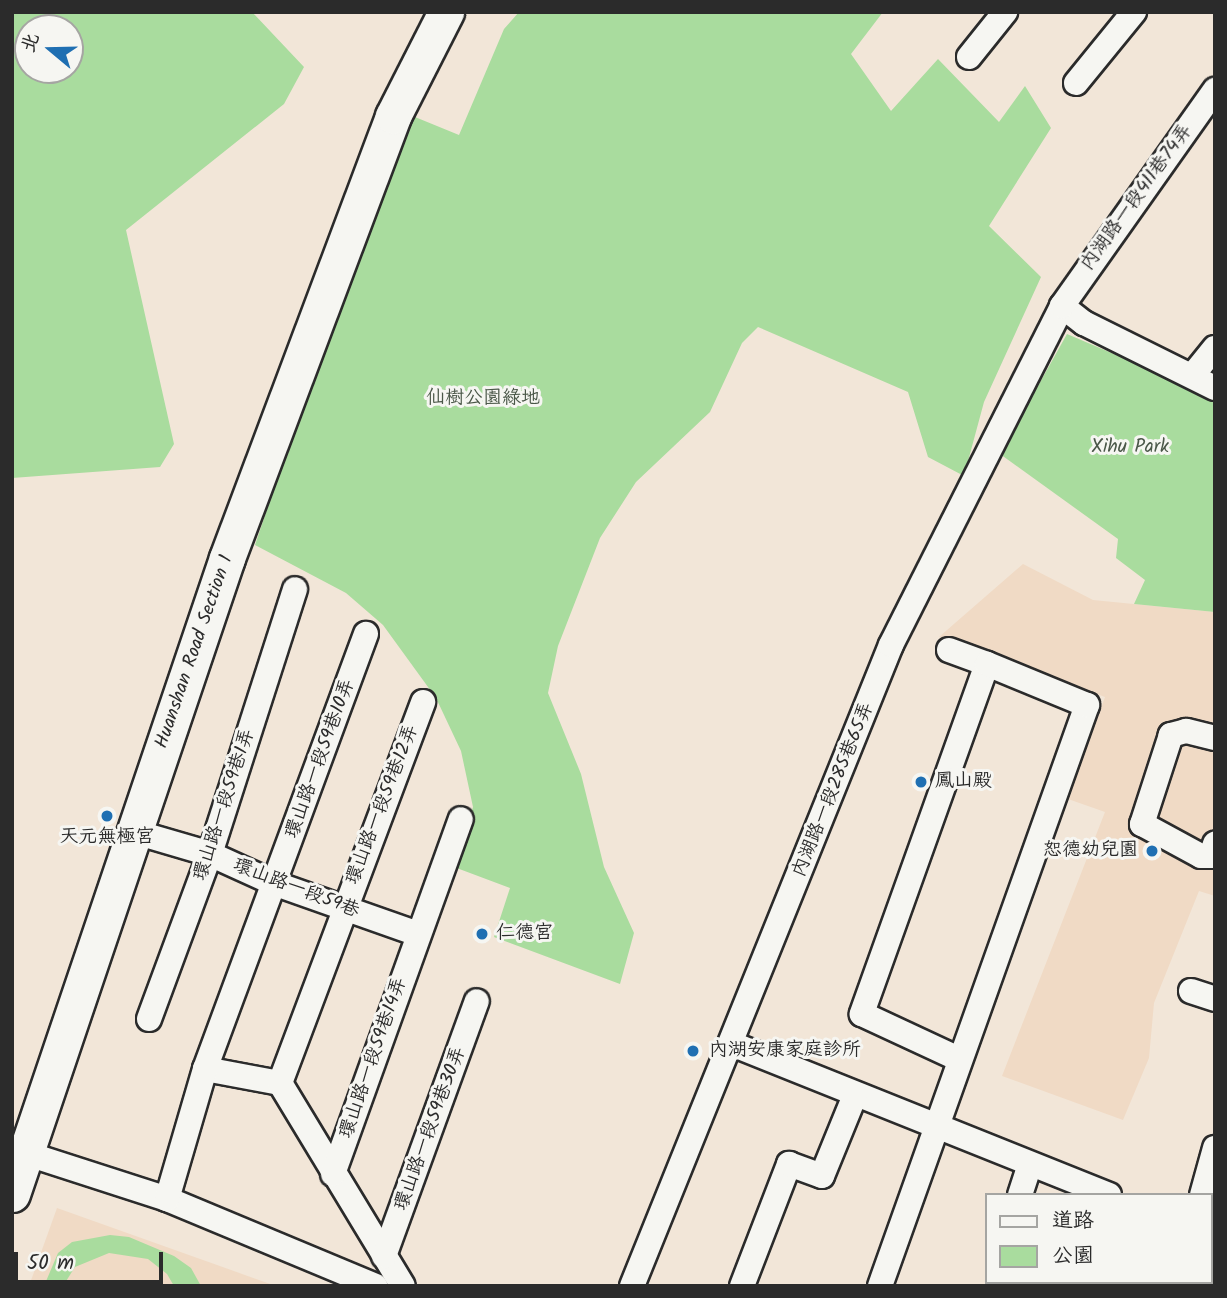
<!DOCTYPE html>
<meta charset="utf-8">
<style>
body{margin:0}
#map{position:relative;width:1227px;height:1298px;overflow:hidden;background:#f2e6d8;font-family:Kalam,"LXGW WenKai TC",sans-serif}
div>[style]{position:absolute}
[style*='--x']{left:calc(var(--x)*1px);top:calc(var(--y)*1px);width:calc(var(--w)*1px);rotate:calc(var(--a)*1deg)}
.built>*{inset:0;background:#f0dac5}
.green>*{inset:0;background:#a9dc9e}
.roads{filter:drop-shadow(2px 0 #2b2b2b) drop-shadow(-2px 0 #2b2b2b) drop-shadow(0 2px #2b2b2b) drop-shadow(0 -2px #2b2b2b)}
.street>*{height:24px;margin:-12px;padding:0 12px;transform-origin:12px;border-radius:12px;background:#f6f6f2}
.secondary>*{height:35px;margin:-17.5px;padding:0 17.5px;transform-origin:17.5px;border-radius:17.5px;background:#f6f6f2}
.dots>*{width:19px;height:19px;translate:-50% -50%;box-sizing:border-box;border:4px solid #f6f6f2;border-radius:50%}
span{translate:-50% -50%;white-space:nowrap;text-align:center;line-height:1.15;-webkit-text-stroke:6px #f6f6f2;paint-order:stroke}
.street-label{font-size:19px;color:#2b2b2b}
.park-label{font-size:19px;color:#4a5748}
.poi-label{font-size:19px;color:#2b2b2b}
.left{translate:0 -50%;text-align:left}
.right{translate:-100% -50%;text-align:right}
.frame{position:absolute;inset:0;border:14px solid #2b2b2b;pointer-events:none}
.legend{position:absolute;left:985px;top:1193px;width:228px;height:91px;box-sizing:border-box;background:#f6f6f2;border:2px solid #a5a5a2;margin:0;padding:9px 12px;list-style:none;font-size:21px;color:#2b2b2b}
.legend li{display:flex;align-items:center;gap:14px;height:35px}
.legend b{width:35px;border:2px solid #a5a5a2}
.north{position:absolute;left:14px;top:14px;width:70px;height:70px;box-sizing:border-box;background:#f6f6f2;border:2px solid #a5a5a2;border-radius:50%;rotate:289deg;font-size:19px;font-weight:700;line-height:28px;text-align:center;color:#2b2b2b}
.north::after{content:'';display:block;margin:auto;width:24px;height:32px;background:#1f6fb2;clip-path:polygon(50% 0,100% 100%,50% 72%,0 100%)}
.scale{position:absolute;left:14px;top:1252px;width:149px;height:32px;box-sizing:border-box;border:4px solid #2b2b2b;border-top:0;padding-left:9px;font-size:21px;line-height:24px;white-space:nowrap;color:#2b2b2b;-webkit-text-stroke:5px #f6f6f2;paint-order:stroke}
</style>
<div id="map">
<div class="built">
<div style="clip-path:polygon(1023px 564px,1093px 600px,1215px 612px,1215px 896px,1199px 891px,1154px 1003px,1149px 1058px,1123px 1120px,1002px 1076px,1105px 812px,1068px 799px,1105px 697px,939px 637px)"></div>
<div style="clip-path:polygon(57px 1208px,276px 1286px,29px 1286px)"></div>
</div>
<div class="green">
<div style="clip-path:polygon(evenodd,12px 12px,252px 12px,304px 67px,284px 104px,126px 230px,174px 444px,160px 467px,12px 478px,12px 12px,70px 28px,70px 70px,28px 70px,28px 28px,70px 28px)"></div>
<div style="clip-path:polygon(519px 12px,883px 12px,851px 54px,891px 111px,938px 59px,999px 122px,1025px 86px,1051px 128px,989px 226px,1041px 277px,984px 402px,964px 476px,928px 457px,908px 392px,758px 327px,742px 343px,710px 412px,636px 482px,600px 538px,558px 646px,548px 693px,581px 774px,604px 867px,634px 933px,620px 984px,494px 937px,510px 888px,454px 867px,473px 807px,461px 751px,436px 698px,383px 625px,346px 593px,255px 545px,388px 151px,415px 117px,459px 135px,504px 29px)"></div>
<div style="clip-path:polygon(1067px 334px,1215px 397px,1215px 612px,1134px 604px,1145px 580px,1116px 558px,1118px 539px,1000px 454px)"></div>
<div style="clip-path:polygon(110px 1235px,129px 1237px,174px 1256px,191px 1268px,201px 1286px,174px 1286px,167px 1274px,148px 1259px,109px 1253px,75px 1267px,63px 1286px,44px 1286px,58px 1253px,72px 1242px)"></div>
</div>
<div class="roads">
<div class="street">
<div style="--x:969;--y:57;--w:58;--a:-51.3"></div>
<div style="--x:1076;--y:83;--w:92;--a:-50.8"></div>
<div style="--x:1062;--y:306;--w:28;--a:38"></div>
<div style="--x:1084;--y:323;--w:146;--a:26.4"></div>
<div style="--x:1192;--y:376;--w:36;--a:-51"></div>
<div style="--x:949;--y:650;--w:40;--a:20.2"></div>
<div style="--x:987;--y:664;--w:372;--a:109.7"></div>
<div style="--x:862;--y:1014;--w:107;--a:24.9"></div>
<div style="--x:1215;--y:738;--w:30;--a:-166"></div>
<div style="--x:1186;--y:731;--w:16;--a:165"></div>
<div style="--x:1171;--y:735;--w:94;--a:108"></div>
<div style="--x:1142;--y:824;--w:67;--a:28.5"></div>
<div style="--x:1201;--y:856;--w:10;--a:0"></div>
<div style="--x:1211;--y:856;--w:13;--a:-72"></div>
<div style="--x:135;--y:832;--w:78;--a:16.3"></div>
<div style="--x:210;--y:854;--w:72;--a:24.4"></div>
<div style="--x:276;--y:884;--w:151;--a:19.4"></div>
<div style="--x:1191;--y:991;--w:25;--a:18"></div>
<div style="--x:149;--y:1019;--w:176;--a:-69.7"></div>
<div style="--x:210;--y:854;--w:278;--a:-72.2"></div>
<div style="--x:732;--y:1044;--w:406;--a:21.8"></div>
<div style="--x:205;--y:1069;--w:76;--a:10.6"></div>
<div style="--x:280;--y:1083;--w:237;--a:58.8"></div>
<div style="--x:280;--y:1083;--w:407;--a:-69.4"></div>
<div style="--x:25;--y:1153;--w:149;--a:17.9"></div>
<div style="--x:167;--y:1199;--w:226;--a:22.6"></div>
<div style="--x:333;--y:1174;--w:377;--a:-70.2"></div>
<div style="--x:1020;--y:1195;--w:32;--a:-72"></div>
<div style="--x:1202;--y:1195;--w:49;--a:-74.5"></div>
<div style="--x:167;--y:1199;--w:135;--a:-73.7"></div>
<div style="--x:205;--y:1069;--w:464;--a:-69.7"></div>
<div style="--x:1211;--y:1230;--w:4;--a:14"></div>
<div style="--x:384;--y:1256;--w:271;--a:-70"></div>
<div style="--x:632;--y:1286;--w:691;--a:-68"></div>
<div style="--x:891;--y:645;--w:380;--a:-63.2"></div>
<div style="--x:1062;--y:306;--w:265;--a:-54.7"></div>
<div style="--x:742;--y:1286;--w:131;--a:-68.9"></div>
<div style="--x:789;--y:1164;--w:35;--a:20"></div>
<div style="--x:822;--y:1176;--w:87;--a:-67.8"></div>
<div style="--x:880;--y:1286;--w:617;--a:-70.39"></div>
<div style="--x:1087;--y:705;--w:108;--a:-157.7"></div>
<div style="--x:1062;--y:1286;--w:4;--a:-76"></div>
<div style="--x:1145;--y:1286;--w:4;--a:-76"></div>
</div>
<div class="secondary">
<div style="--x:12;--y:1194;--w:671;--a:-71.32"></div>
<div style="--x:227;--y:558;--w:472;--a:-69.4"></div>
<div style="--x:393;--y:116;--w:117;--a:-63"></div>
</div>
</div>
<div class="dots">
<div style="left:921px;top:782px;background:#1f6fb2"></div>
<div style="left:107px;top:816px;background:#1f6fb2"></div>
<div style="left:1152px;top:851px;background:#1f6fb2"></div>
<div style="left:482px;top:934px;background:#1f6fb2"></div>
<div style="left:693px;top:1051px;background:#1f6fb2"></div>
</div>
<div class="street-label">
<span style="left:1137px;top:198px;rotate:-54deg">內湖路一段411巷74弄</span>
<span style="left:195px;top:652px;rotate:-71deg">Huanshan Road Section 1</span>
<span style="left:321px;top:759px;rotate:-70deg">環山路一段59巷10弄</span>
<span style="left:834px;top:790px;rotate:-68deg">內湖路一段285巷65弄</span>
<span style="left:225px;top:805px;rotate:-72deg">環山路一段59巷1弄</span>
<span style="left:383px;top:805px;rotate:-69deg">環山路一段59巷12弄</span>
<span style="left:296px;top:889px;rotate:21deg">環山路一段59巷</span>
<span style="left:374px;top:1058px;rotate:-71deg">環山路一段59巷14弄</span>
<span style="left:431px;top:1129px;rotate:-70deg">環山路一段59巷30弄</span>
</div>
<div class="park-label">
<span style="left:483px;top:399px">仙樹公園綠地</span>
<span style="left:1130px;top:448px">Xihu Park</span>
</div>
<div class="poi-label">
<span class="left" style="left:935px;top:782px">鳳山殿</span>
<span style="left:107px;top:838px">天元無極宮</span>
<span class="right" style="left:1138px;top:851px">恕德幼兒園</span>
<span class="left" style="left:496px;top:934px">仁德宮</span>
<span class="left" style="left:709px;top:1051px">內湖安康家庭診所</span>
</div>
<div class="frame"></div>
<ul class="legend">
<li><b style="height:9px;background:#f6f6f2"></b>道路</li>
<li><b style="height:19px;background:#a9dc9e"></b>公園</li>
</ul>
<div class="north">北</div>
<div class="scale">50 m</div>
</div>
